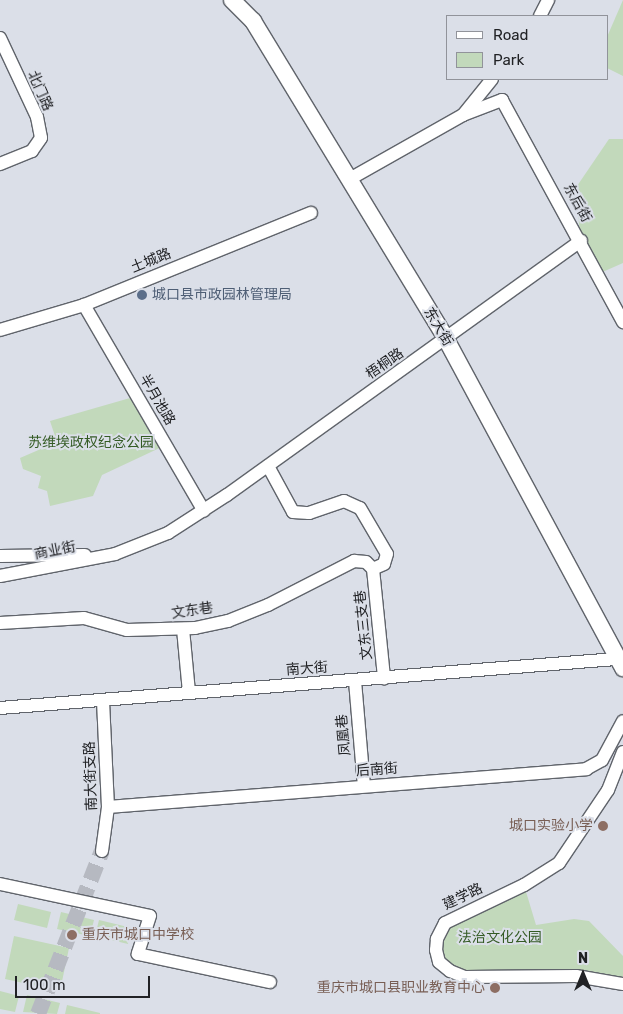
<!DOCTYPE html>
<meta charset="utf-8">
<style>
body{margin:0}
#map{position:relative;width:623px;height:1014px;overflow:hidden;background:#dbdfe8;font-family:Rubik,"Noto Sans SC",sans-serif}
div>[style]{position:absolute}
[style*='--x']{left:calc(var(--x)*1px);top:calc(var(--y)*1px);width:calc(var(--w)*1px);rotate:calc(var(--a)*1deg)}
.green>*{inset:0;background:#c2d9bb}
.major-tunnel>*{height:16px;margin-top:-8px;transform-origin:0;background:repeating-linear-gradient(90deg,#b6b9c1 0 16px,transparent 0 24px)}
.roads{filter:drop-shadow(1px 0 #60646b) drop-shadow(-1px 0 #60646b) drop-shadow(0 1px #60646b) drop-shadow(0 -1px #60646b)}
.minor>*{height:12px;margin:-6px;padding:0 6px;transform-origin:6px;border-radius:6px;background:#fff}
.major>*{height:16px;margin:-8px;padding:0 8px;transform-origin:8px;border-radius:8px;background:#fff}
.dots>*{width:14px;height:14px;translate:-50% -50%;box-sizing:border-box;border:2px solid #dbdfe8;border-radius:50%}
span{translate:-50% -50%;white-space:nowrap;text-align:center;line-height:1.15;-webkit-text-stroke:4px #dbdfe8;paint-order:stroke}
.street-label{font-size:14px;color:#212225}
.service-label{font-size:14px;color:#4e5e75}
.left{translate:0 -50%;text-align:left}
.park-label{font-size:14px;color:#345b24}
.education-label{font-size:14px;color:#785e54}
.right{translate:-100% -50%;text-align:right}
.legend{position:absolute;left:446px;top:15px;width:162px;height:65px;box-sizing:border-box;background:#dbdfe8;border:1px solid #91939a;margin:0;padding:6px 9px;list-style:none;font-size:15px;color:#212225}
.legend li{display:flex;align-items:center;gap:10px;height:25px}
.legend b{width:25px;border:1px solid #91939a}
.north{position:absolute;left:558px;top:949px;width:50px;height:50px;-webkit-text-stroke:4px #dbdfe8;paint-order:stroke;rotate:0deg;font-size:14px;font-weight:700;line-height:20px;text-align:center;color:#212225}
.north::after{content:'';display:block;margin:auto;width:18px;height:22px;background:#212225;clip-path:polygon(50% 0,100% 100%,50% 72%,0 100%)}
.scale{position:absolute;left:15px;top:976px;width:135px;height:22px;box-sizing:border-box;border:2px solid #212225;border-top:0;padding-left:6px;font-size:15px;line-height:18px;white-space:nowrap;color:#212225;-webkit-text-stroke:4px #dbdfe8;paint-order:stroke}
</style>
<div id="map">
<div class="green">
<div style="clip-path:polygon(623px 0,623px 76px,607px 68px,607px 37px)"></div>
<div style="clip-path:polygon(609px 139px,623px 139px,623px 263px,598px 274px,581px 241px,575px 189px)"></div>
<div style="clip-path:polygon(137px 396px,166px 445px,102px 475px,93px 496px,50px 506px,47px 491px,38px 488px,41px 476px,23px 469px,20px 458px,57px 442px,50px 421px)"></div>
<div style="clip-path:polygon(524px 885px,536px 925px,574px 919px,589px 921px,623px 956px,623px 983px,465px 977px,439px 962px,445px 923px)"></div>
<div style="clip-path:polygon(18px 904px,51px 912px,47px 928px,14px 920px)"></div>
<div style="clip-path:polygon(61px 912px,94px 920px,90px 936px,57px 929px)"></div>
<div style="clip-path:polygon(99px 920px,132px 928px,128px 944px,95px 936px)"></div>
<div style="clip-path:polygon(14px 936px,69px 948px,60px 991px,5px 979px)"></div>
<div style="clip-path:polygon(0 991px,19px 996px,15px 1012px,0 1009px)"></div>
<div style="clip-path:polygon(27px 995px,60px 1003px,57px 1014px,23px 1012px)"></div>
<div style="clip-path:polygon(67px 1005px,100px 1013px,100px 1014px,65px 1014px)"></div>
</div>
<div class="major-tunnel">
<div style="--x:38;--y:1014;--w:175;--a:-68.6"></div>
</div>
<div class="roads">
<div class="minor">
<div style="--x:540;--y:16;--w:18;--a:-63"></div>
<div style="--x:0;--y:38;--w:87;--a:64.9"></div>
<div style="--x:37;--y:117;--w:21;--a:79"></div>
<div style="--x:41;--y:138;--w:16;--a:125"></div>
<div style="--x:32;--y:151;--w:35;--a:158"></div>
<div style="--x:463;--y:115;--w:42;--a:-21"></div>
<div style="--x:502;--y:100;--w:253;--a:61.4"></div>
<div style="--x:355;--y:176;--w:124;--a:-29.5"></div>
<div style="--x:463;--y:115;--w:46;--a:-51.1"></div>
<div style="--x:84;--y:305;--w:238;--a:59.8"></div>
<div style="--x:0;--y:330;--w:88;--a:-16.6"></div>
<div style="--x:84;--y:305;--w:245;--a:-22.1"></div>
<div style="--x:268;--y:466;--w:52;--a:61.5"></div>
<div style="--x:293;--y:512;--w:16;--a:4"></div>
<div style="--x:309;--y:513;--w:37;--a:-19"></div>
<div style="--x:344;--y:501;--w:17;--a:24"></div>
<div style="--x:360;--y:508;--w:53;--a:59.6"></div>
<div style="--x:387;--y:554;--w:10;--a:107"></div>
<div style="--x:384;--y:564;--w:12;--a:156"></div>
<div style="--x:0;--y:556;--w:85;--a:-0.7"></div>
<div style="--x:373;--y:569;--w:110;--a:84.2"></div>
<div style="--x:0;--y:576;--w:117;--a:-10.8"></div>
<div style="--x:115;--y:554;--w:57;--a:-21.6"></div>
<div style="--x:168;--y:533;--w:70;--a:-32.8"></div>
<div style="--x:227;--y:495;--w:436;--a:-35.7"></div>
<div style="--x:0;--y:623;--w:84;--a:-3.4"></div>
<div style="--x:84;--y:618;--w:45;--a:15.6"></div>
<div style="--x:127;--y:630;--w:68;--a:-1.7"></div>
<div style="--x:195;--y:628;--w:34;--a:-12"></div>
<div style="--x:228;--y:621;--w:43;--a:-21.8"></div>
<div style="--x:268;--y:605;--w:97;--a:-27.1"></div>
<div style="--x:354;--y:561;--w:12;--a:5"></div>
<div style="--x:366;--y:562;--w:10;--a:45"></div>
<div style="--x:183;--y:629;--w:64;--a:84.6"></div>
<div style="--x:355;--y:681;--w:105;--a:85.1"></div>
<div style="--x:0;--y:708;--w:618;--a:-4.55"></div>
<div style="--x:623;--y:752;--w:41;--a:111.5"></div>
<div style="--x:608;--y:790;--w:88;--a:123.9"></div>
<div style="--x:559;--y:863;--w:41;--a:147.8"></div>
<div style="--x:524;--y:885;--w:88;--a:154.3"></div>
<div style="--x:445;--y:923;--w:18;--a:117"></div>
<div style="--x:437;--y:939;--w:11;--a:95"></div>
<div style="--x:436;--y:950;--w:12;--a:76"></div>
<div style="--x:439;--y:962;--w:14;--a:39"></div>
<div style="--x:450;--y:971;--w:16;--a:22"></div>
<div style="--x:465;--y:977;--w:111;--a:-0.5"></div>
<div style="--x:576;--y:976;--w:48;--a:9.7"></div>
<div style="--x:108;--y:807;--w:480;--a:-4.5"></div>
<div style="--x:586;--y:769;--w:18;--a:-29"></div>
<div style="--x:602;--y:760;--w:44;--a:-61.7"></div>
<div style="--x:102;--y:851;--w:44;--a:-82.2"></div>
<div style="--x:108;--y:807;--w:107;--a:-92.7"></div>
<div style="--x:0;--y:884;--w:153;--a:12"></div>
<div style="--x:150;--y:916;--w:40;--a:108"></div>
<div style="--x:138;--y:954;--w:135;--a:12"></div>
</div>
<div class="major">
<div style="--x:232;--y:0;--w:30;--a:45"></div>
<div style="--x:253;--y:21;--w:372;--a:58.7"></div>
<div style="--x:446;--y:339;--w:374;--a:61.7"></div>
</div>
</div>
<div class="dots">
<div style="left:142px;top:295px;background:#5c6f8a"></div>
<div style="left:603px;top:826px;background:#8d6e63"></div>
<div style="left:72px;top:935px;background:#8d6e63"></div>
<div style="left:495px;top:988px;background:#8d6e63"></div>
</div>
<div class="street-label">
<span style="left:40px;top:91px;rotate:66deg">北门路</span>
<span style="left:577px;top:203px;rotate:61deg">东后街</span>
<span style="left:151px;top:261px;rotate:-22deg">土城路</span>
<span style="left:438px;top:327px;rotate:59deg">东大街</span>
<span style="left:385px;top:364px;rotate:-35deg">梧桐路</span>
<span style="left:157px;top:400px;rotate:60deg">半月池路</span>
<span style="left:55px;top:551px;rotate:-11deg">商业街</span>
<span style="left:192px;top:611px;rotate:-8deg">文东巷</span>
<span style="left:364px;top:625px;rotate:-96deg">文东三支巷</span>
<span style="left:307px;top:669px;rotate:-4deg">南大街</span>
<span style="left:344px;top:735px;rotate:-95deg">凤凰巷</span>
<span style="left:377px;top:770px;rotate:-4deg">后南街</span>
<span style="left:91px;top:776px;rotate:-92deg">南大街支路</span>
<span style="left:463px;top:897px;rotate:-26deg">建学路</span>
</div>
<div class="service-label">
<span class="left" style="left:152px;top:295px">城口县市政园林管理局</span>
</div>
<div class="park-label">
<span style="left:91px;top:443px">苏维埃政权纪念公园</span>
<span style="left:500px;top:938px">法治文化公园</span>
</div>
<div class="education-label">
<span class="right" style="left:593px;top:826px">城口实验小学</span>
<span class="left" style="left:82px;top:935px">重庆市城口中学校</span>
<span class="right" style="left:485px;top:988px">重庆市城口县职业教育中心</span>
</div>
<ul class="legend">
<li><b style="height:6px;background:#fff"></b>Road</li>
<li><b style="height:14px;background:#c2d9bb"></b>Park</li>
</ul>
<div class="north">N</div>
<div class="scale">100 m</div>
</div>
